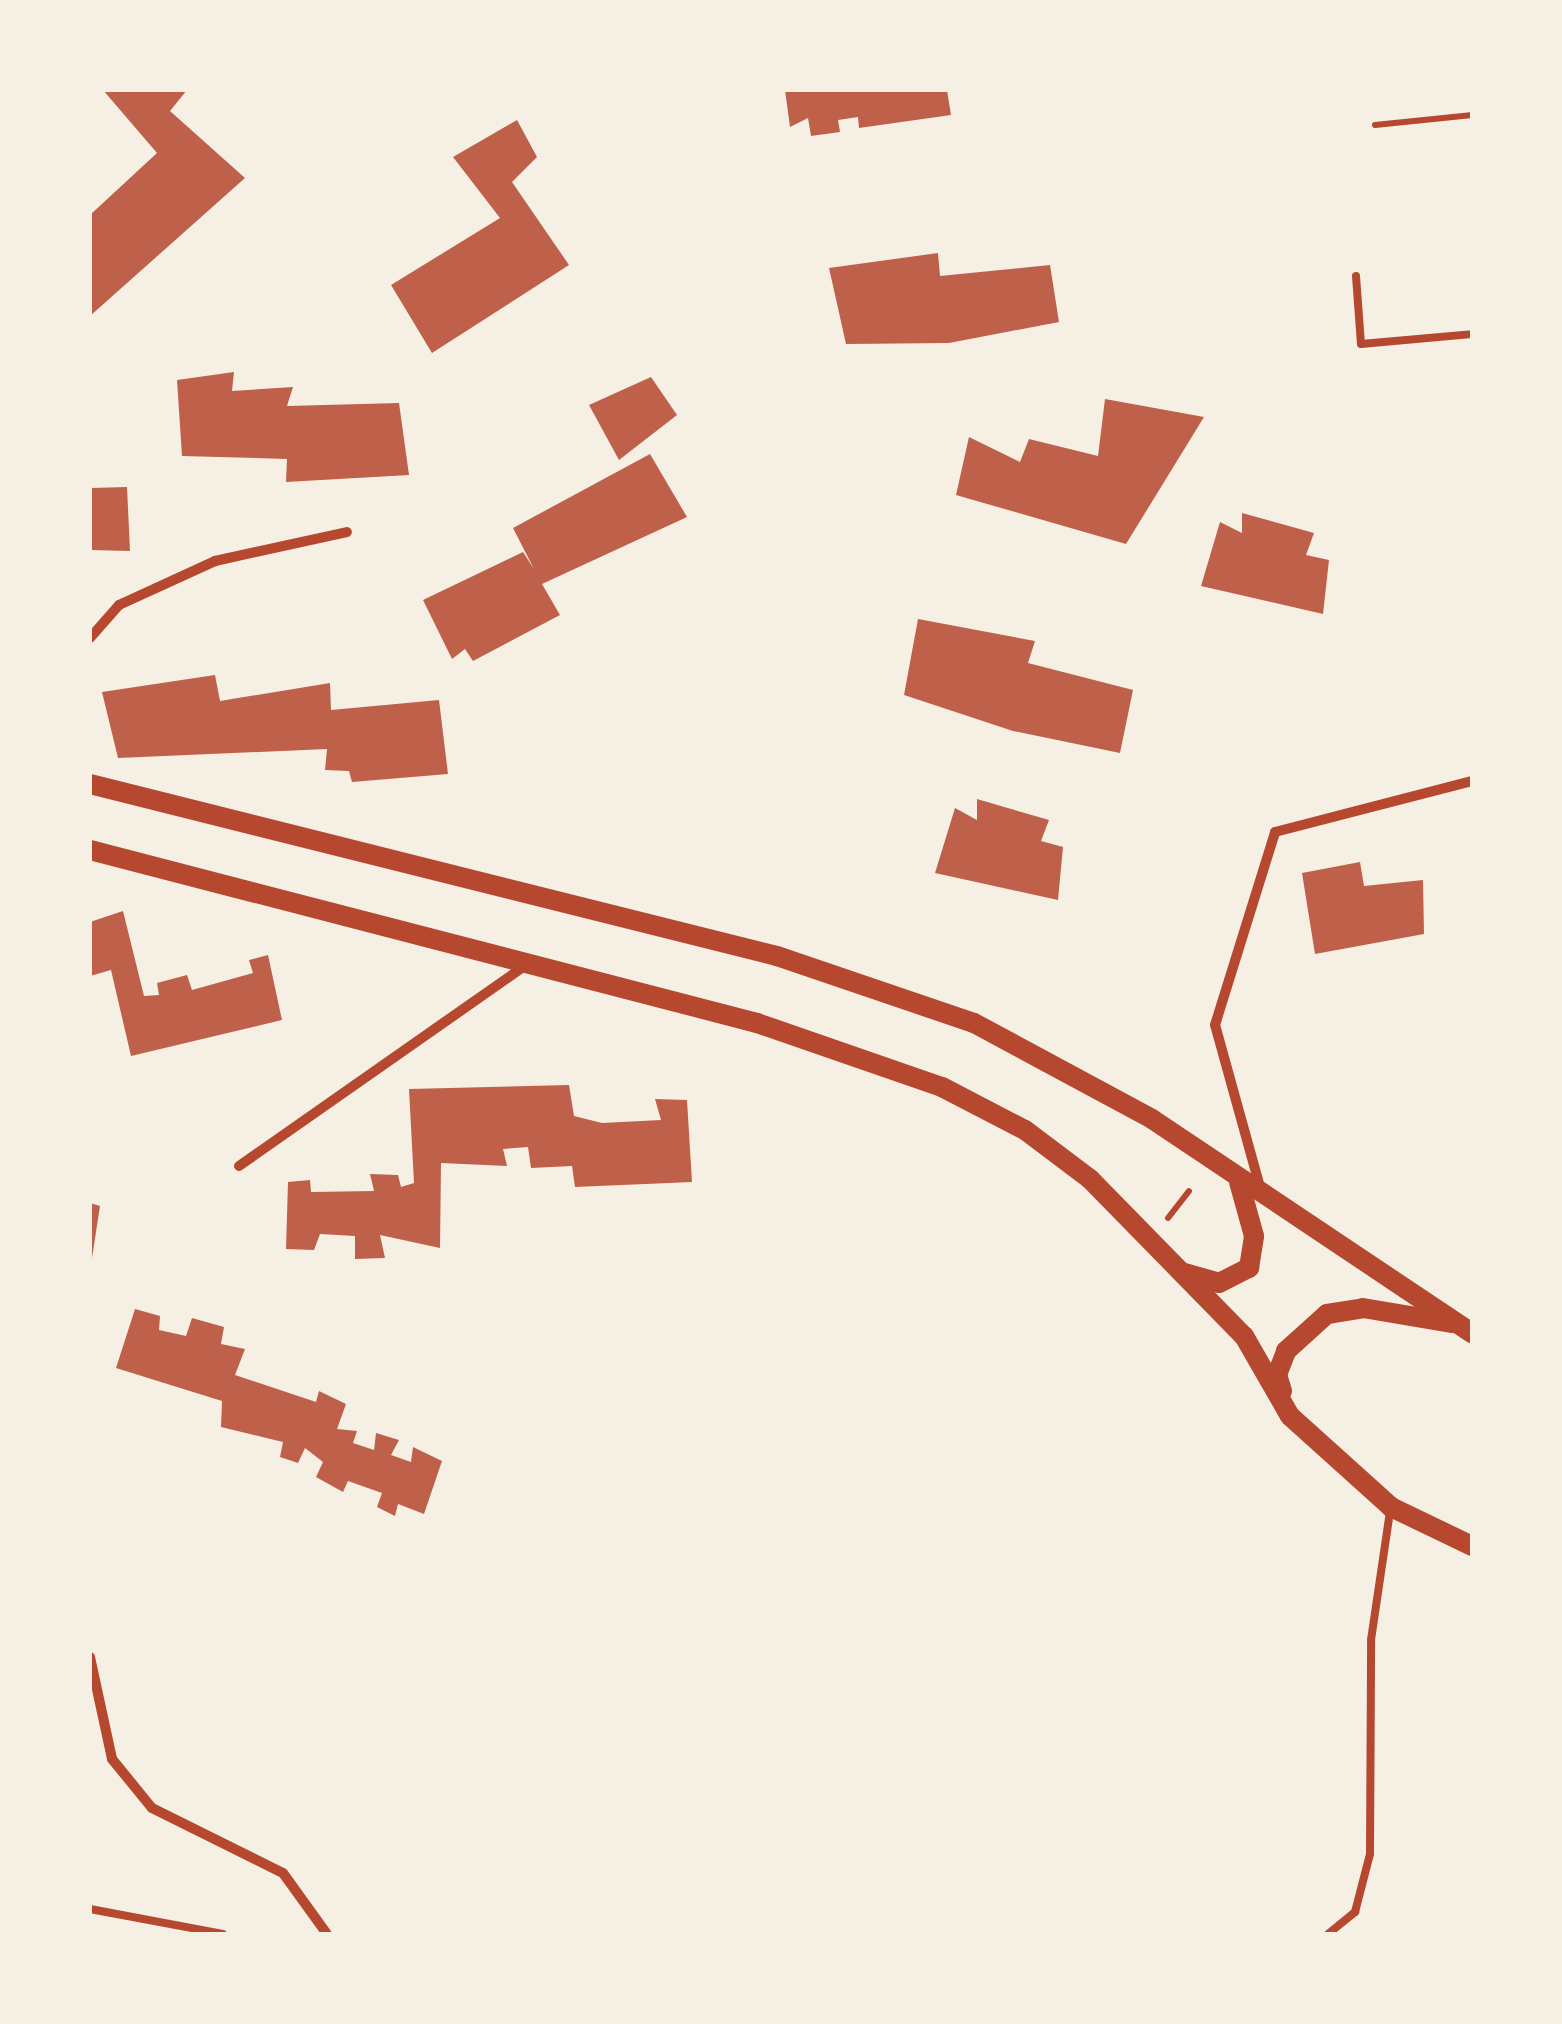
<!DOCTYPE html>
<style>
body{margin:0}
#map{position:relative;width:1562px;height:2024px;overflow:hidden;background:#f6efe4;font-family:"Playfair Display",serif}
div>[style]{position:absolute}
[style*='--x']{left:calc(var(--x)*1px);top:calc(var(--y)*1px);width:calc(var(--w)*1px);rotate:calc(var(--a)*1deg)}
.building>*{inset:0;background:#bf614a}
.path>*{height:6px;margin:-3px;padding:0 3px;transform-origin:3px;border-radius:3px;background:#b5482f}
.service>*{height:8px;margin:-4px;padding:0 4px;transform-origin:4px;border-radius:4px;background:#b5482f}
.minor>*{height:10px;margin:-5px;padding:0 5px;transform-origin:5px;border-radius:5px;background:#b5482f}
.secondary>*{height:20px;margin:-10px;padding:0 10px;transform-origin:10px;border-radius:10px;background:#b5482f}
span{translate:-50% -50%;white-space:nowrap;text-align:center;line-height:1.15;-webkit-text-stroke:10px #f6efe4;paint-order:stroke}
.frame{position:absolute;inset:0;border:92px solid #f6efe4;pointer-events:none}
</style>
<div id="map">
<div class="building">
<div style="clip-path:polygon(103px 90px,187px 90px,170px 111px,245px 178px,90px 316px,90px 215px,157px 153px)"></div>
<div style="clip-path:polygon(785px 90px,947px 90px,951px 115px,859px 128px,858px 117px,838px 120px,840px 132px,811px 136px,808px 118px,790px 127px)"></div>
<div style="clip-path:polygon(517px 120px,537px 157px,512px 182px,569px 265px,432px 353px,391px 285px,500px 218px,453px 157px)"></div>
<div style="clip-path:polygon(938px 253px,940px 276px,1050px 265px,1059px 322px,949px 343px,846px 344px,829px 268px)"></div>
<div style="clip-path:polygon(234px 372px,232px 391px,293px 387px,287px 406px,399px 403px,409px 475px,286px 482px,287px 459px,182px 456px,177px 380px)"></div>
<div style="clip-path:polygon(651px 377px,677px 415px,619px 460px,589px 405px)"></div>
<div style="clip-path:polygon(1105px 399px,1204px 417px,1126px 544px,956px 495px,969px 437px,1020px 462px,1029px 439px,1098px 456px)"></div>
<div style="clip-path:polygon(650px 454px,687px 517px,542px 584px,560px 615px,473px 661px,465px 649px,452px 659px,423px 600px,523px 552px,534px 569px,513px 528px)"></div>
<div style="clip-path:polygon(127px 487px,130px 551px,90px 550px,90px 488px)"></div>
<div style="clip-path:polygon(1242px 513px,1314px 533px,1306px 555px,1329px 560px,1323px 614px,1201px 586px,1220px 522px,1242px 533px)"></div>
<div style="clip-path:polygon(918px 619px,1035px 641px,1028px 663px,1133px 690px,1120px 753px,1013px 731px,904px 695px)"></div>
<div style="clip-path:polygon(215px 675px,220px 701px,330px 683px,331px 710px,439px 700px,448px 774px,352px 782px,349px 771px,325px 770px,327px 749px,118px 758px,102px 692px)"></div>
<div style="clip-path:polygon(977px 799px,1049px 820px,1041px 841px,1063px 847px,1058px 900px,935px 873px,955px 808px,977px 820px)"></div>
<div style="clip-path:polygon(1360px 862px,1364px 886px,1423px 880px,1424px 934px,1315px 954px,1302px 873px)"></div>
<div style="clip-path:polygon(123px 911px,144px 996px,159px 995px,157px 983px,187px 975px,192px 990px,253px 973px,249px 960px,268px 955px,282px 1020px,131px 1056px,111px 970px,90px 976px,90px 922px)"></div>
<div style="clip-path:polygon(569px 1085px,574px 1116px,602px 1123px,661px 1120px,655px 1099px,687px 1100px,692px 1182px,575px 1187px,572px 1166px,531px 1168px,528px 1147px,503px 1149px,507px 1166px,441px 1163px,440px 1248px,380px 1235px,385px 1258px,355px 1259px,355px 1236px,320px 1234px,314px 1250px,286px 1249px,288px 1182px,310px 1180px,311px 1192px,374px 1191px,370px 1174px,398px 1175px,401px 1187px,414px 1183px,409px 1089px)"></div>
<div style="clip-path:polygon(90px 1203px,100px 1206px,92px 1258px,90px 1258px)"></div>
<div style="clip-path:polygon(135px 1309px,160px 1316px,159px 1330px,186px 1336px,192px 1318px,224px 1327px,221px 1344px,245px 1349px,235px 1375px,316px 1402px,319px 1391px,346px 1404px,337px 1429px,357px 1431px,353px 1443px,374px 1450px,376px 1433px,399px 1440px,391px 1455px,411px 1462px,413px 1447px,442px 1461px,424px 1514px,398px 1504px,395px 1516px,377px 1507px,382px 1493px,348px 1481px,343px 1492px,316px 1477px,323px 1462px,305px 1448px,298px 1463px,280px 1457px,283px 1442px,221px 1427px,222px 1401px,116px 1368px)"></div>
</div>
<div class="path">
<div style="--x:1375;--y:125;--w:98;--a:-5.9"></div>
<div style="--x:1168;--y:1218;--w:34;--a:-52"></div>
</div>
<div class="service">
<div style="--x:1356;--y:276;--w:68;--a:85.8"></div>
<div style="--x:1361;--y:344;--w:111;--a:-5.1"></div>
<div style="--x:90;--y:1909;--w:135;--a:10.6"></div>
<div style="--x:1328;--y:1934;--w:35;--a:-39"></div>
<div style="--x:1355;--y:1912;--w:60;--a:-75.5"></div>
<div style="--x:1370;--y:1854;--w:214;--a:-89.7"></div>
<div style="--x:1371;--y:1640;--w:130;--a:-81.6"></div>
</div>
<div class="minor">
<div style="--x:90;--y:638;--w:44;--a:-48.7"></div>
<div style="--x:119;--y:605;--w:106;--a:-24.6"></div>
<div style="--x:215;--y:561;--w:135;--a:-12.4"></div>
<div style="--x:239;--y:1166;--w:350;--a:-35"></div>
<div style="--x:1260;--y:1187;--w:168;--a:-105.5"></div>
<div style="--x:1215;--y:1025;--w:202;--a:-72.7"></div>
<div style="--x:1275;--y:832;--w:203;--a:-14.5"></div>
<div style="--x:90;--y:1657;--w:104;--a:77.8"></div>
<div style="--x:112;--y:1759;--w:63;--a:50.8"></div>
<div style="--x:152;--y:1808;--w:146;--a:26.4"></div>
<div style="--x:283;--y:1873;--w:75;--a:54.2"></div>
</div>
<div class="secondary">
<div style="--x:90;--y:784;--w:708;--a:14.06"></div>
<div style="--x:777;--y:956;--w:208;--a:18.8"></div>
<div style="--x:974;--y:1023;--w:202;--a:28.3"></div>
<div style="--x:1152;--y:1119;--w:385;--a:33.8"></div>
<div style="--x:90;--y:850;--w:689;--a:14.54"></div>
<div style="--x:757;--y:1023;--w:196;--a:19.1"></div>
<div style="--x:942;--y:1087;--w:93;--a:27.4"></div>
<div style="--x:1025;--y:1130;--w:81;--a:37"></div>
<div style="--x:1090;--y:1179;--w:220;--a:45.6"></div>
<div style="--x:1244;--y:1336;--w:92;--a:60.1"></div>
<div style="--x:1290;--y:1416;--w:136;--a:42"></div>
<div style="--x:1391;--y:1507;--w:90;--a:25.7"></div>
<div style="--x:1185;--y:1273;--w:35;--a:16"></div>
<div style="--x:1219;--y:1283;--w:34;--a:-27"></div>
<div style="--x:1249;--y:1268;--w:32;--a:-81"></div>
<div style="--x:1254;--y:1236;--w:56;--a:-105.5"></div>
<div style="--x:1282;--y:1391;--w:17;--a:-107"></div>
<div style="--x:1277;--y:1375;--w:26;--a:-69"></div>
<div style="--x:1286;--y:1351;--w:55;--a:-42.1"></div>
<div style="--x:1327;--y:1314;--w:36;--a:-9"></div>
<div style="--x:1363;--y:1308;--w:91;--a:9.5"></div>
</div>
<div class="frame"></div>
</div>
